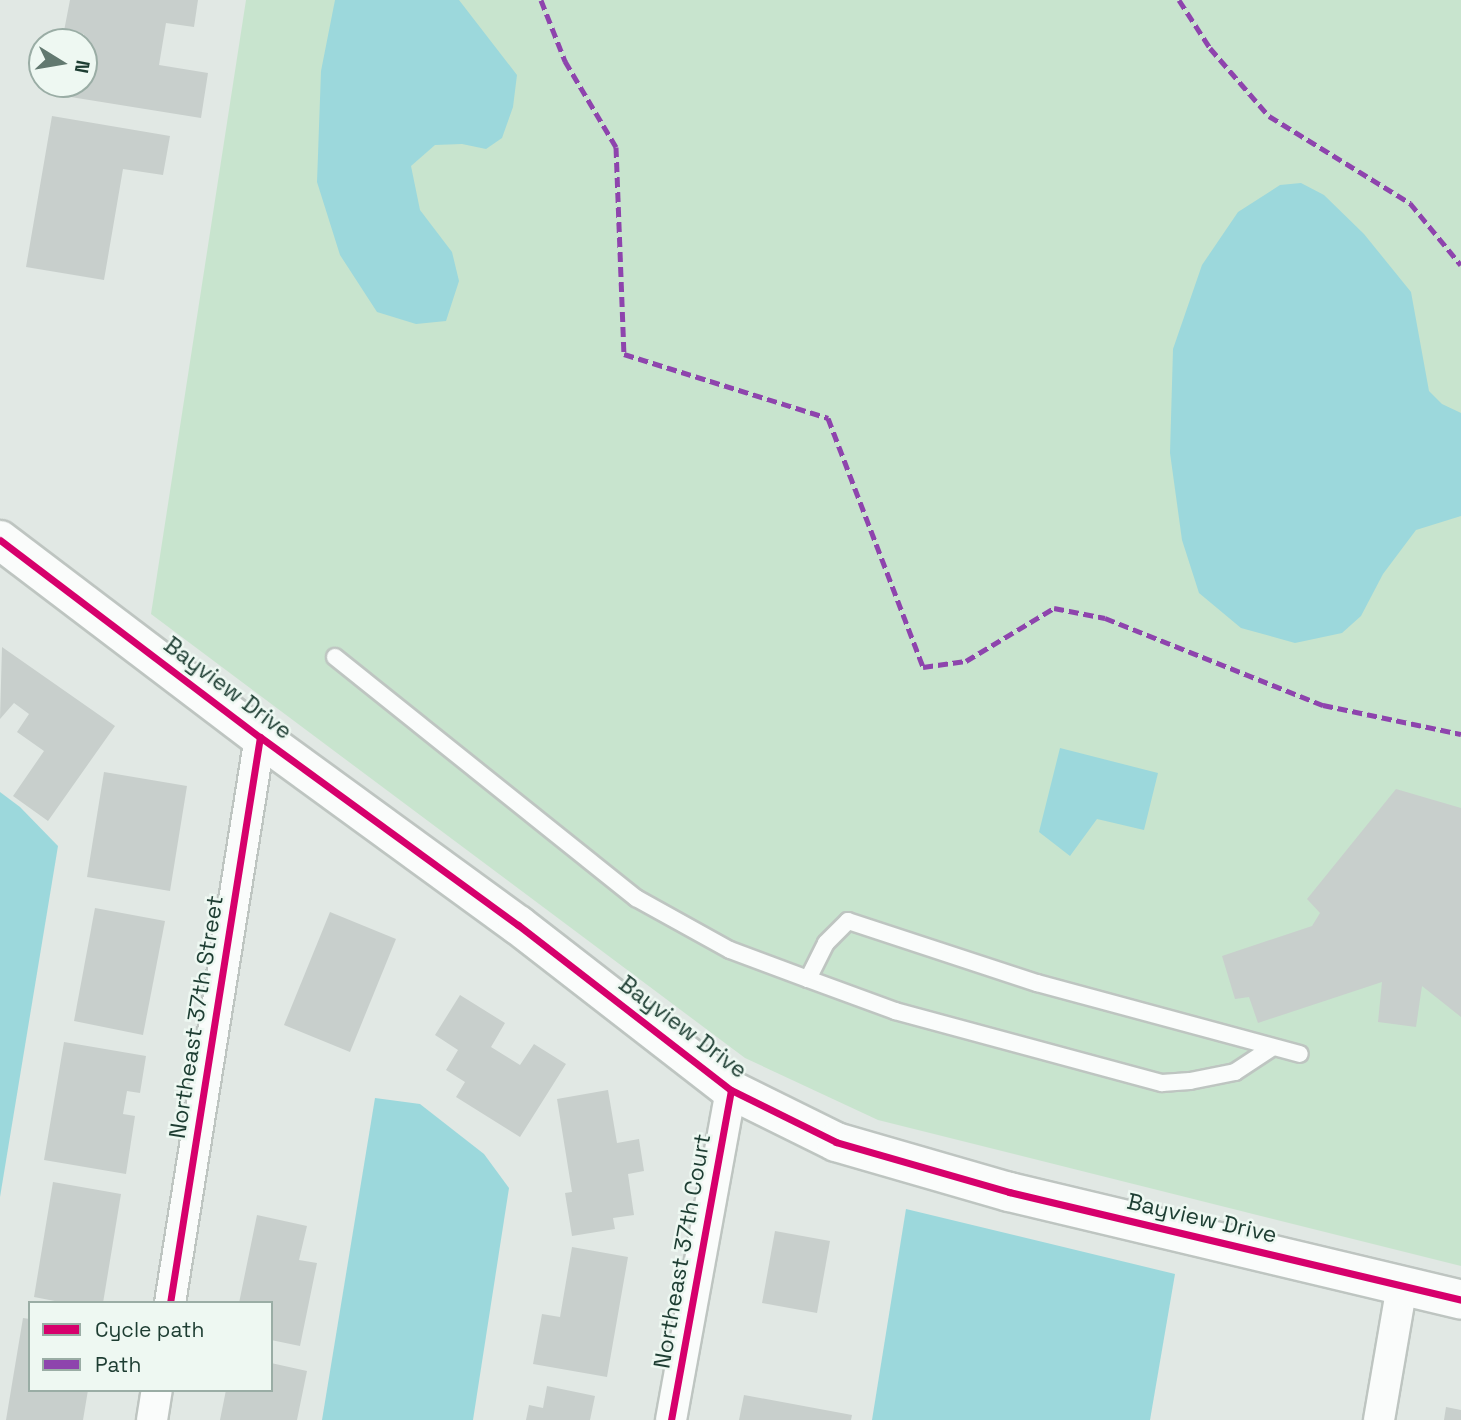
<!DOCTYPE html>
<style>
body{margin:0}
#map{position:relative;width:1461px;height:1420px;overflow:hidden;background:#e1e8e4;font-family:"Space Grotesk",sans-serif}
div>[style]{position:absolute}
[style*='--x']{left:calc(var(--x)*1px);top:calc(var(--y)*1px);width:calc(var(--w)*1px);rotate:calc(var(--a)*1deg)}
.green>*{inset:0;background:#c8e4ce}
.water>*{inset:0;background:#9cd8dc}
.building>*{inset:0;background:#c8cfcc}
.roads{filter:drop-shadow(2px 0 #bec5c1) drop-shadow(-2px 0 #bec5c1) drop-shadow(0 2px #bec5c1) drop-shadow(0 -2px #bec5c1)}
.service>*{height:16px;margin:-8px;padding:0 8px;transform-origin:8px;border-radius:8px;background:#fafcfb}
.minor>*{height:30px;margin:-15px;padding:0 15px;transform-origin:15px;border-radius:15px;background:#fafcfb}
.tertiary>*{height:38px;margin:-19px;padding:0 19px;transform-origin:19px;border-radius:19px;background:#fafcfb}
.quiet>*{height:5px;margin-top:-2.5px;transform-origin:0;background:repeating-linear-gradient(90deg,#8e44ad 0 10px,transparent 0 15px)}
.cycleway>*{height:7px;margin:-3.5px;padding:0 3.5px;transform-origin:3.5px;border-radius:3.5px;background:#d6006c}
span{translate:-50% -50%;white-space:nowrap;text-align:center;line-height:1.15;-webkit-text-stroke:5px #eef8f2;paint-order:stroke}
.street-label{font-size:23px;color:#1d3d32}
.legend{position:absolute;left:28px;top:1301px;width:245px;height:91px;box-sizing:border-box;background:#eef8f2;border:2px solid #9aada5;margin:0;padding:9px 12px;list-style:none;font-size:21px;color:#1d3d32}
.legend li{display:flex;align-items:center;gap:14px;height:35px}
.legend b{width:35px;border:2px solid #9aada5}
.north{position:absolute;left:28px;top:28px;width:70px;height:70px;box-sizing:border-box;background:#eef8f2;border:2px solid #9aada5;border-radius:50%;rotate:101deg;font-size:19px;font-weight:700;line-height:28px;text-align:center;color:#1d3d32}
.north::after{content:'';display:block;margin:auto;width:24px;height:32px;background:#627970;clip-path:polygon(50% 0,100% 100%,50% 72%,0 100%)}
</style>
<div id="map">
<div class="green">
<div style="clip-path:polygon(246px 0,1461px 0,1461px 1266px,878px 1120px,745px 1058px,151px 614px)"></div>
</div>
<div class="water">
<div style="clip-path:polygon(335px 0,459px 0,517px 75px,513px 107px,502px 138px,486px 149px,462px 144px,435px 145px,411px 166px,420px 210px,452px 252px,459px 281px,446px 321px,416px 324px,377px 312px,340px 255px,317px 182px,321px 71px)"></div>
<div style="clip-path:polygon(1301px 183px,1324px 195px,1364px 234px,1411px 292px,1429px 391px,1442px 404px,1461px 413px,1461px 516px,1416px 530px,1383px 574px,1361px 616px,1342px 633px,1295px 643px,1241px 628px,1199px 593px,1182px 540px,1170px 453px,1173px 349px,1202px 265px,1238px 212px,1280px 185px)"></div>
<div style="clip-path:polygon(1060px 748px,1158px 773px,1144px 830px,1097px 819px,1070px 856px,1039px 832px)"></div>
<div style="clip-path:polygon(0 792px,20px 807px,58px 846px,0 1197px)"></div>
<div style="clip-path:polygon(375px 1098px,420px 1104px,484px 1154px,509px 1188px,473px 1420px,322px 1420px)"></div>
<div style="clip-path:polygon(906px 1209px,1175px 1274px,1150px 1420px,872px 1420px)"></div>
</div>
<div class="building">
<div style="clip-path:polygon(70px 0,198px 0,194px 27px,166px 23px,159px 65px,208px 73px,201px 118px,52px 94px,53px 84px,84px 84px,84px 34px,64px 31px)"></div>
<div style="clip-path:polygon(52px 116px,170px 136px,163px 175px,123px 169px,104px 280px,26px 267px)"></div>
<div style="clip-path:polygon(2px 647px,115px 726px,48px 821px,13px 796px,44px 751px,17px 732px,29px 714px,14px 703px,0 719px)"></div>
<div style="clip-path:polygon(104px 772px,187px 786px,170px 891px,87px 877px)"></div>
<div style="clip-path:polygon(1396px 789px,1461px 808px,1461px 1017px,1422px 986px,1416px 1027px,1378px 1022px,1382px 982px,1258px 1023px,1249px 997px,1235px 999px,1222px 956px,1312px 926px,1320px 913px,1307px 899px)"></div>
<div style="clip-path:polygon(95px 908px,165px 921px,143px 1035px,74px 1021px)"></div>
<div style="clip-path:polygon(330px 912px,396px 939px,350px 1052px,284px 1025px)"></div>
<div style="clip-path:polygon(460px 995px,505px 1023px,491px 1047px,520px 1065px,534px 1044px,566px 1064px,520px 1137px,456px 1097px,465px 1082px,446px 1070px,458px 1050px,435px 1035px)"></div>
<div style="clip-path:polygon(64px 1042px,146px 1056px,140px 1093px,127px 1091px,123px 1114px,135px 1116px,126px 1174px,44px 1160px)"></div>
<div style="clip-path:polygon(608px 1090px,617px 1143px,639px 1139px,644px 1171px,628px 1174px,634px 1215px,613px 1218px,615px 1229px,572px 1236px,565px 1193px,572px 1192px,557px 1099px)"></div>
<div style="clip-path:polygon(53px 1182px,121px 1194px,103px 1303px,65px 1303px,34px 1297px)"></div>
<div style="clip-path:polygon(257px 1215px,307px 1226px,299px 1260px,317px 1263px,300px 1346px,271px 1340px,271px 1303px,239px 1303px)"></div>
<div style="clip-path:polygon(775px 1231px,830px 1241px,817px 1313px,762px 1303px)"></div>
<div style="clip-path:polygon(572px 1247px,628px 1257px,607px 1377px,533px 1364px,542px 1314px,560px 1317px)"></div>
<div style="clip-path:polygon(23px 1318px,30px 1319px,30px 1390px,88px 1390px,83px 1420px,6px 1420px)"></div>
<div style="clip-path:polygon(271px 1363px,307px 1371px,297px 1420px,220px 1420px,226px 1390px,271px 1390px)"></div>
<div style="clip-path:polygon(547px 1386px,595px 1396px,590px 1420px,526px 1420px,529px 1405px,543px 1408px)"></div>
<div style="clip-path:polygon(744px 1395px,852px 1415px,851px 1420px,739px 1420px)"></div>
<div style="clip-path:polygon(1446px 1407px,1461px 1410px,1461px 1420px,1444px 1420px)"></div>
</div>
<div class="roads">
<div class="service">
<div style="--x:335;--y:657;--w:386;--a:38.7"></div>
<div style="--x:636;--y:898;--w:107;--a:29"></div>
<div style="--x:730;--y:950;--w:83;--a:20.4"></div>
<div style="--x:808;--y:979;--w:40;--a:-63.4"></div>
<div style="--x:826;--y:943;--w:31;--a:-45"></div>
<div style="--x:848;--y:921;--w:199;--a:18.2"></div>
<div style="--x:1037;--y:983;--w:272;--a:15.1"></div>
<div style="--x:808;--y:979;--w:93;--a:20.2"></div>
<div style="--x:895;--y:1011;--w:277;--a:15.1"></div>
<div style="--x:1162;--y:1083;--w:28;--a:-4"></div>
<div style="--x:1190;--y:1081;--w:46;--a:-11.3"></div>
<div style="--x:1235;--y:1072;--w:45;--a:-33.3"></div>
</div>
<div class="minor">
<div style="--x:170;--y:1303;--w:573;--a:-80.97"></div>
<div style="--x:152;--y:1420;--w:30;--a:-81"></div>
<div style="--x:671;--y:1420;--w:335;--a:-79.7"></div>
<div style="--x:1379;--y:1420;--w:136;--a:-80.3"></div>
</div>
<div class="tertiary">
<div style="--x:0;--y:540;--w:326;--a:37.2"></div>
<div style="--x:260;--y:737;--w:319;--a:36.1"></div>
<div style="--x:518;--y:925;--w:269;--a:37.8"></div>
<div style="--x:731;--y:1090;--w:117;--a:26.3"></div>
<div style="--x:836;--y:1142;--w:180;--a:16.1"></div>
<div style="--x:1009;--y:1192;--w:465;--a:13.4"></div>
</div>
</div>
<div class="quiet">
<div style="--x:541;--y:0;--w:66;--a:68.5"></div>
<div style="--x:565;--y:61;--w:100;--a:59.3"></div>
<div style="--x:616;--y:147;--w:207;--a:87.8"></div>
<div style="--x:624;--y:354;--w:214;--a:17.4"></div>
<div style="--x:828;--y:418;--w:267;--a:69.1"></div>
<div style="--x:923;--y:667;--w:43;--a:-7.9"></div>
<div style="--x:966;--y:661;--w:103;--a:-31.1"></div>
<div style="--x:1054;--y:608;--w:52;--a:11.1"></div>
<div style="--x:1105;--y:618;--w:235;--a:21.8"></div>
<div style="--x:1323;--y:705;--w:141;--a:11.9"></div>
<div style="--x:1179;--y:0;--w:57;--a:57.1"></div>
<div style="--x:1210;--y:48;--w:90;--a:49.1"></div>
<div style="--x:1269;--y:116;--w:166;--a:31.7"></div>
<div style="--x:1410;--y:203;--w:80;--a:50.6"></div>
</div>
<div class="cycleway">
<div style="--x:0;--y:540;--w:326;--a:37.2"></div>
<div style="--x:260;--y:737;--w:319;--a:36.1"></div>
<div style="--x:518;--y:925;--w:269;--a:37.8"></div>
<div style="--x:731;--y:1090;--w:117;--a:26.3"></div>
<div style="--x:836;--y:1142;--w:180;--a:16.1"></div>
<div style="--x:1009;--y:1192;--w:465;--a:13.4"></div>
<div style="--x:170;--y:1303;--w:573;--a:-80.97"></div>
<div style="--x:671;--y:1420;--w:335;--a:-79.7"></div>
</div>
<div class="street-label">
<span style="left:228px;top:688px;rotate:37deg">Bayview Drive</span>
<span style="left:196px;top:1017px;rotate:-81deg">Northeast 37th Street</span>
<span style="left:683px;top:1027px;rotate:37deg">Bayview Drive</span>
<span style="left:1202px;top:1218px;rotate:13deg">Bayview Drive</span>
<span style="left:682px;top:1251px;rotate:-80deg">Northeast 37th Court</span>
</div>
<ul class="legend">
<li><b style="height:9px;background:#d6006c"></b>Cycle path</li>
<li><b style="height:9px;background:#8e44ad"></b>Path</li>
</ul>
<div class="north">N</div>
</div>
